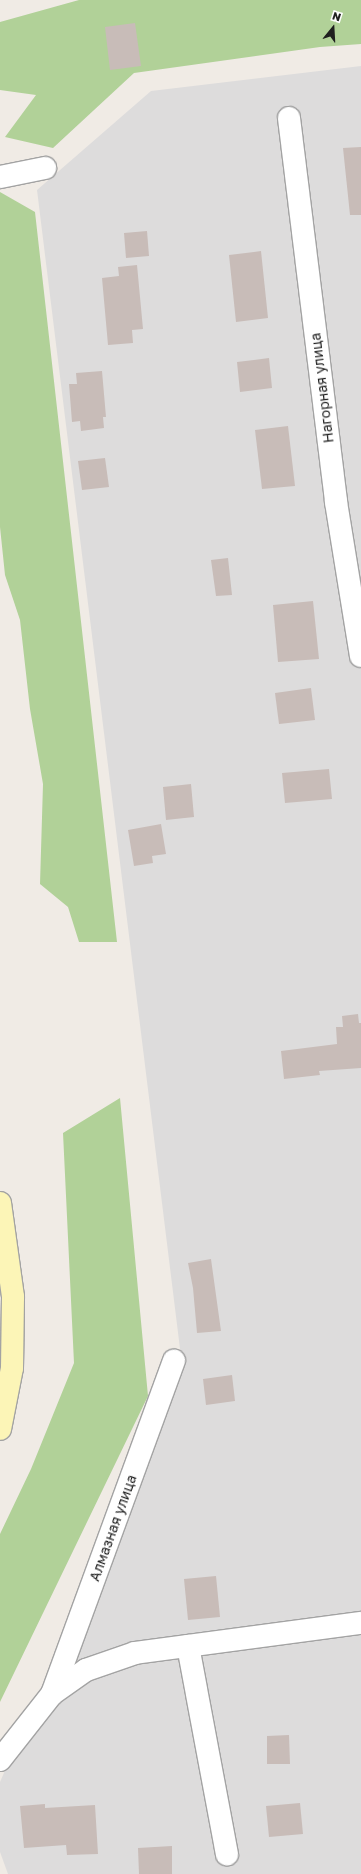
<!DOCTYPE html>
<meta charset="utf-8">
<style>
body{margin:0}
#map{position:relative;width:361px;height:1874px;overflow:hidden;background:#f0ebe5;font-family:"Golos Text",sans-serif}
div>[style]{position:absolute}
[style*='--x']{left:calc(var(--x)*1px);top:calc(var(--y)*1px);width:calc(var(--w)*1px);rotate:calc(var(--a)*1deg)}
.residential>*{inset:0;background:#dddcdc}
.forest>*{inset:0;background:#b1d198}
.building>*{inset:0;background:#c8bcb8}
.roads{filter:drop-shadow(1px 0 #a3a3a3) drop-shadow(-1px 0 #a3a3a3) drop-shadow(0 1px #a3a3a3) drop-shadow(0 -1px #a3a3a3)}
.street>*{height:22px;margin:-11px;padding:0 11px;transform-origin:11px;border-radius:11px;background:#fff}
.secondary>*{height:22px;margin:-11px;padding:0 11px;transform-origin:11px;border-radius:11px;background:#fcf5b7}
span{translate:-50% -50%;white-space:nowrap;text-align:center;line-height:1.15;-webkit-text-stroke:3px #fff;paint-order:stroke}
.street-label{font-size:14px;color:#1f1f1f}
.north{position:absolute;left:313px;top:8px;width:40px;height:40px;-webkit-text-stroke:3px #fff;paint-order:stroke;rotate:18deg;font-size:11px;font-weight:700;line-height:16px;text-align:center;color:#1f1f1f}
.north::after{content:'';display:block;margin:auto;width:14px;height:18px;background:#1f1f1f;clip-path:polygon(50% 0,100% 100%,50% 72%,0 100%)}
</style>
<div id="map">
<div class="residential">
<div style="clip-path:polygon(361px 66px,361px 1874px,8px 1874px,0 1852px,0 1782px,182px 1365px,37px 190px,151px 91px)"></div>
</div>
<div class="forest">
<div style="clip-path:polygon(79px 0,361px 0,361px 44px,320px 47px,134px 73px,53px 148px,5px 137px,36px 95px,0 90px,0 22px)"></div>
<div style="clip-path:polygon(0 192px,35px 212px,117px 942px,79px 942px,68px 907px,40px 884px,43px 784px,30px 709px,20px 620px,5px 575px,0 527px)"></div>
<div style="clip-path:polygon(120px 1098px,148px 1396px,0 1702px,0 1534px,31px 1469px,74px 1363px,63px 1133px)"></div>
</div>
<div class="building">
<div style="clip-path:polygon(135px 23px,141px 66px,110px 70px,105px 27px)"></div>
<div style="clip-path:polygon(361px 147px,361px 215px,350px 215px,343px 148px)"></div>
<div style="clip-path:polygon(147px 231px,149px 256px,126px 258px,124px 233px)"></div>
<div style="clip-path:polygon(261px 251px,268px 318px,236px 322px,229px 255px)"></div>
<div style="clip-path:polygon(137px 265px,143px 329px,132px 330px,133px 343px,108px 345px,102px 278px,119px 276px,118px 267px)"></div>
<div style="clip-path:polygon(269px 358px,272px 388px,240px 392px,237px 362px)"></div>
<div style="clip-path:polygon(102px 371px,106px 417px,103px 417px,104px 428px,81px 431px,80px 421px,72px 422px,69px 384px,77px 384px,76px 373px)"></div>
<div style="clip-path:polygon(288px 426px,295px 486px,262px 489px,255px 430px)"></div>
<div style="clip-path:polygon(105px 458px,109px 487px,82px 490px,78px 461px)"></div>
<div style="clip-path:polygon(228px 558px,232px 595px,216px 596px,211px 560px)"></div>
<div style="clip-path:polygon(313px 601px,319px 659px,278px 662px,273px 605px)"></div>
<div style="clip-path:polygon(311px 688px,315px 720px,279px 724px,275px 693px)"></div>
<div style="clip-path:polygon(329px 769px,332px 799px,285px 803px,282px 773px)"></div>
<div style="clip-path:polygon(191px 784px,194px 817px,166px 820px,163px 787px)"></div>
<div style="clip-path:polygon(161px 824px,166px 854px,152px 856px,153px 863px,134px 866px,128px 830px)"></div>
<div style="clip-path:polygon(358px 1014px,359px 1023px,361px 1023px,361px 1068px,319px 1071px,320px 1075px,284px 1079px,281px 1051px,337px 1044px,336px 1027px,343px 1027px,342px 1016px)"></div>
<div style="clip-path:polygon(211px 1259px,221px 1331px,197px 1333px,193px 1288px,188px 1263px)"></div>
<div style="clip-path:polygon(232px 1375px,235px 1401px,206px 1405px,203px 1379px)"></div>
<div style="clip-path:polygon(216px 1576px,220px 1617px,188px 1620px,184px 1579px)"></div>
<div style="clip-path:polygon(289px 1735px,290px 1764px,267px 1764px,267px 1736px)"></div>
<div style="clip-path:polygon(300px 1803px,303px 1834px,269px 1837px,266px 1806px)"></div>
<div style="clip-path:polygon(45px 1804px,45px 1808px,95px 1805px,98px 1854px,67px 1855px,66px 1845px,24px 1848px,20px 1806px)"></div>
<div style="clip-path:polygon(172px 1846px,172px 1874px,139px 1874px,138px 1848px)"></div>
</div>
<div class="roads">
<div class="street">
<div style="--x:289;--y:118;--w:387;--a:83"></div>
<div style="--x:336;--y:502;--w:156;--a:80.8"></div>
<div style="--x:0;--y:177;--w:46;--a:-11.3"></div>
<div style="--x:188;--y:1646;--w:212;--a:79.4"></div>
<div style="--x:52;--y:1694;--w:355;--a:-69.9"></div>
<div style="--x:0;--y:1760;--w:84;--a:-51.8"></div>
<div style="--x:52;--y:1694;--w:42;--a:-35.2"></div>
<div style="--x:86;--y:1670;--w:52;--a:-19.1"></div>
<div style="--x:135;--y:1653;--w:228;--a:-7.6"></div>
</div>
<div class="secondary">
<div style="--x:0;--y:1203;--w:95;--a:82.1"></div>
<div style="--x:13;--y:1297;--w:71;--a:90.8"></div>
<div style="--x:12;--y:1368;--w:62;--a:101.1"></div>
</div>
</div>
<div class="street-label">
<span style="left:322px;top:388px;rotate:-97deg">Нагорная улица</span>
<span style="left:113px;top:1528px;rotate:-70deg">Алмазная улица</span>
</div>
<div class="north">N</div>
</div>
